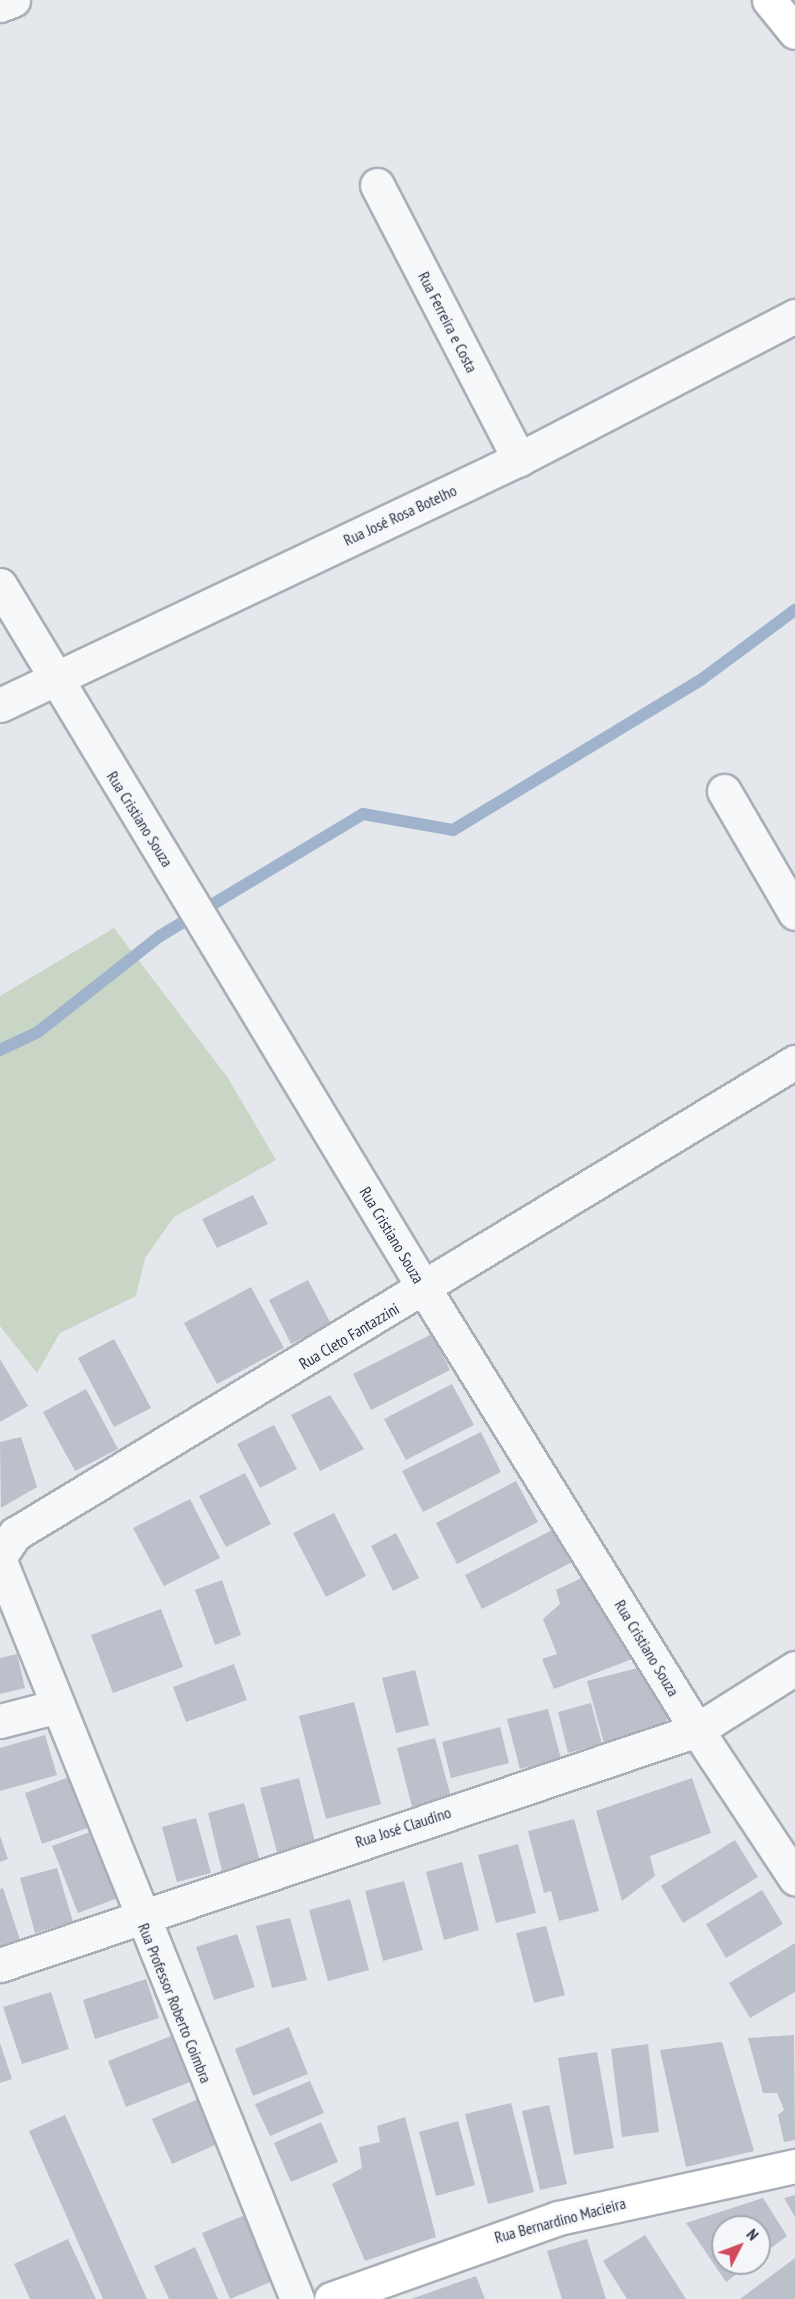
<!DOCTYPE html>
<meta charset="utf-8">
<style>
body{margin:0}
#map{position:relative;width:795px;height:2299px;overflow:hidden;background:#e4e7ec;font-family:"PT Sans Narrow",sans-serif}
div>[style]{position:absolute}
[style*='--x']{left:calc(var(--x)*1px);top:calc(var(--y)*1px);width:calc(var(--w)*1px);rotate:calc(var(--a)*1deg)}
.green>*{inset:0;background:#c9d6c5}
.stream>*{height:12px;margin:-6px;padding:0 6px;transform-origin:6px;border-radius:6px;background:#9fb4cc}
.building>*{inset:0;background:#bbc0ca}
.roads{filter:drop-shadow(2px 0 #a9aeb7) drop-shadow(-2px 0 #a9aeb7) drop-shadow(0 2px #a9aeb7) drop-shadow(0 -2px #a9aeb7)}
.street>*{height:33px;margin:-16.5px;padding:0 16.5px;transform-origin:16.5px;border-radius:16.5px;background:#f7f8fa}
.secondary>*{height:33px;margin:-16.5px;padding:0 16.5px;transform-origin:16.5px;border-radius:16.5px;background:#fff}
span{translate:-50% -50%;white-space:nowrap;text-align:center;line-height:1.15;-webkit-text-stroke:4.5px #f4f6f9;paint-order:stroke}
.street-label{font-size:16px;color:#2b3445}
.north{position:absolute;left:711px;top:2215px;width:60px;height:60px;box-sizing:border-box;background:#f4f6f9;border:2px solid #a4a8b1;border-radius:50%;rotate:48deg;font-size:16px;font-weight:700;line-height:24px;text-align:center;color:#2b3445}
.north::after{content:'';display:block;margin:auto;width:21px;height:27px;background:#d1495b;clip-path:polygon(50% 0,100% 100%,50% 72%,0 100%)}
</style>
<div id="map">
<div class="green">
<div style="clip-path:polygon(114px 928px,228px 1078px,276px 1160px,174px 1217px,145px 1258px,136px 1296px,60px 1333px,37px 1373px,0 1326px,0 996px)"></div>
</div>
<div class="stream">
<div style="--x:0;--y:1050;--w:42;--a:-25.3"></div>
<div style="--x:38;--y:1032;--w:155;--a:-38.2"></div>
<div style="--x:160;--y:936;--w:237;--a:-31"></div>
<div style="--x:363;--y:814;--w:91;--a:10.1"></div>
<div style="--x:453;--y:830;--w:291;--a:-31.2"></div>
<div style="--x:702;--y:679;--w:116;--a:-36.6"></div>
</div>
<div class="building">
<div style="clip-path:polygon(253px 1195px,268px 1224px,217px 1248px,202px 1219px)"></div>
<div style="clip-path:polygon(308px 1280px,331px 1324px,291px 1344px,269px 1300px)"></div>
<div style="clip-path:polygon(251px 1287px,284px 1348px,217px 1384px,184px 1323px)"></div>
<div style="clip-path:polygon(432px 1334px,450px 1370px,371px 1410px,353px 1374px)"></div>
<div style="clip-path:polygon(114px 1339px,151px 1408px,114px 1427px,78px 1358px)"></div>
<div style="clip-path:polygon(0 1359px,28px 1406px,0 1422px)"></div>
<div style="clip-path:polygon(452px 1384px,474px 1425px,406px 1460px,384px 1419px)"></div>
<div style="clip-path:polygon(86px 1389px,118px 1449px,75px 1471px,43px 1412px)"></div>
<div style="clip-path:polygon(330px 1395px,364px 1449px,320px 1471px,291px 1415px)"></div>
<div style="clip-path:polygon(274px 1425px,297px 1469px,260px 1488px,237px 1444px)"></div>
<div style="clip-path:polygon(481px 1432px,501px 1472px,423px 1512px,402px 1471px)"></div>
<div style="clip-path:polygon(21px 1437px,37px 1487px,1px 1508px,0 1442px)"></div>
<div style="clip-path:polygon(245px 1473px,271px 1524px,226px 1547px,199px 1496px)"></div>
<div style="clip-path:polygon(516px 1481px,538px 1522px,457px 1564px,436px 1523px)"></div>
<div style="clip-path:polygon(190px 1499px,220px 1558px,164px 1586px,133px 1528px)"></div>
<div style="clip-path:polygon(334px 1513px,366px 1576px,326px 1597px,293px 1533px)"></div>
<div style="clip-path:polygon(554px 1529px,572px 1562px,482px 1609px,465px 1575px)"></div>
<div style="clip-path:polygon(396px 1533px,419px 1578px,393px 1591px,371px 1546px)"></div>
<div style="clip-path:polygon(586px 1576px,632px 1659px,554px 1689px,542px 1659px,557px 1654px,543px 1619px,560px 1604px,556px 1590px)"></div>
<div style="clip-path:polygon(222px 1580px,241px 1635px,215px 1645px,195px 1590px)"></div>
<div style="clip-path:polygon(161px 1609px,183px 1667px,113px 1693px,91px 1635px)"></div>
<div style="clip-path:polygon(17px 1654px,25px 1688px,0 1694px,0 1658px)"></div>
<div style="clip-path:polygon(234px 1664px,247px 1700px,186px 1722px,173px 1687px)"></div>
<div style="clip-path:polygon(645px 1666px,668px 1718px,661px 1728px,604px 1743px,587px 1681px)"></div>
<div style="clip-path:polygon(415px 1670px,429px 1725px,396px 1733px,382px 1678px)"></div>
<div style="clip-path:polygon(354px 1702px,381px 1804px,326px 1819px,299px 1716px)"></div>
<div style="clip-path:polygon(591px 1703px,602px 1744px,568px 1753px,558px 1712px)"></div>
<div style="clip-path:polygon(548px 1709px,561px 1759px,520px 1769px,507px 1719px)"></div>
<div style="clip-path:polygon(500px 1727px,509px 1763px,451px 1778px,442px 1742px)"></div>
<div style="clip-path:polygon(45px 1735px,57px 1775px,0 1791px,0 1748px)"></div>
<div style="clip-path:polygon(435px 1738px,451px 1797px,412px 1807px,397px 1748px)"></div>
<div style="clip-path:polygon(75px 1775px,93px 1826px,42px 1844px,25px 1793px)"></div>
<div style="clip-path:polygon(299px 1778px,315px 1842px,277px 1852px,260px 1788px)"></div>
<div style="clip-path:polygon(692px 1778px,711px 1833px,650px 1856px,655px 1876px,622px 1901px,596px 1811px)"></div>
<div style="clip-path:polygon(244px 1803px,260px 1861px,222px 1871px,208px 1813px)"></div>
<div style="clip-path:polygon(196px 1818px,211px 1873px,177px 1882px,162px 1827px)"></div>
<div style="clip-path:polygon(574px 1819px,599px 1911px,559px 1921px,551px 1891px,544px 1893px,528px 1831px)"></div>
<div style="clip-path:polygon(98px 1829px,123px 1896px,78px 1913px,52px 1846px)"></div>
<div style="clip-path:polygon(0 1836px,8px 1859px,0 1862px)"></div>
<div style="clip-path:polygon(735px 1840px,758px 1877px,683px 1923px,661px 1886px)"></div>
<div style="clip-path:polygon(518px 1844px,536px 1913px,496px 1923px,478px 1855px)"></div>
<div style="clip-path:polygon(462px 1862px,479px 1930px,444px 1940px,426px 1872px)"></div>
<div style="clip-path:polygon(57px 1868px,73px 1922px,35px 1933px,20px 1878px)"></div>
<div style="clip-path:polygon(404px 1881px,423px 1950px,383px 1961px,365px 1891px)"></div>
<div style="clip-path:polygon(3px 1888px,20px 1940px,0 1946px,0 1889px)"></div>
<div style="clip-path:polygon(762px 1890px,783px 1924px,726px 1958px,706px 1924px)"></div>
<div style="clip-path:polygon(350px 1899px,369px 1970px,328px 1981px,309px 1910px)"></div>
<div style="clip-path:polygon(290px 1918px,307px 1980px,272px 1988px,256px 1926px)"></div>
<div style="clip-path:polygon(546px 1926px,565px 1995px,534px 2003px,516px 1933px)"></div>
<div style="clip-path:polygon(237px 1934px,255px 1987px,214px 2000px,196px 1947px)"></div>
<div style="clip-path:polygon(795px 1943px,795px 1992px,750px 2018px,729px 1983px)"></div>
<div style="clip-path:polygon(146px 1979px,159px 2018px,95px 2039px,83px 2000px)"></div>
<div style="clip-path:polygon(51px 1992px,69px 2049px,22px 2064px,3px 2007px)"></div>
<div style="clip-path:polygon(289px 2027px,308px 2074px,253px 2096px,235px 2049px)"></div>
<div style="clip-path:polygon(794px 2035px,795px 2140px,784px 2142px,778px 2115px,784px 2110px,777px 2093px,763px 2093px,748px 2038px)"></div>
<div style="clip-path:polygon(171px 2036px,190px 2082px,126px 2107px,108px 2061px)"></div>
<div style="clip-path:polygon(722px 2042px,754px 2151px,686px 2167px,660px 2050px)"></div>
<div style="clip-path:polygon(0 2043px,12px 2079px,0 2083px)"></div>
<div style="clip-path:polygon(648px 2044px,659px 2132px,622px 2137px,611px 2049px)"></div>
<div style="clip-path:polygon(597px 2052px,614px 2148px,574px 2155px,558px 2058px)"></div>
<div style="clip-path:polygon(310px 2081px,324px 2113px,270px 2136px,255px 2104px)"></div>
<div style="clip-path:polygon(205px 2096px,224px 2141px,172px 2164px,152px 2119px)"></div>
<div style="clip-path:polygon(511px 2103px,534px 2192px,488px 2204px,465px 2114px)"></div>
<div style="clip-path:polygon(549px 2105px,567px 2184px,540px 2190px,522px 2111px)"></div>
<div style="clip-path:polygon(65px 2115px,147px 2299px,103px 2299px,29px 2131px)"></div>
<div style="clip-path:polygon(405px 2117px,436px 2237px,365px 2261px,332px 2184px,362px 2168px,359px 2147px,380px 2142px,377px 2126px)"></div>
<div style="clip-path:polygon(458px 2121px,475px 2185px,436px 2196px,419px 2132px)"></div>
<div style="clip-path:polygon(321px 2122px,338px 2162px,291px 2182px,274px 2143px)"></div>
<div style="clip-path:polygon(795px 2195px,795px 2217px,784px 2198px)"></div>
<div style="clip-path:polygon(763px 2198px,787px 2236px,759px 2257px,759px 2227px,723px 2227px,723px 2263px,751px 2263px,726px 2282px,686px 2223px)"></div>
<div style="clip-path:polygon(250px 2213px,278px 2279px,230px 2299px,202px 2233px)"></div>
<div style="clip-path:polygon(645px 2235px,686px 2299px,627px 2299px,603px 2261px)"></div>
<div style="clip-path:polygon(68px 2239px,96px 2299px,30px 2299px,14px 2264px)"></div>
<div style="clip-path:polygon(587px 2239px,606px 2299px,562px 2299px,547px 2251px)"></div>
<div style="clip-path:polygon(195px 2247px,218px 2299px,169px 2299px,154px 2266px)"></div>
<div style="clip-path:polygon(795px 2258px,795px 2299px,740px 2299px)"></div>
<div style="clip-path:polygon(476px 2276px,485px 2299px,411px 2299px)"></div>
</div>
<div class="roads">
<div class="street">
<div style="--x:0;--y:5;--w:14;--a:-21"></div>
<div style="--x:377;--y:185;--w:309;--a:62.6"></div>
<div style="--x:0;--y:585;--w:823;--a:58.92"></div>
<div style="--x:425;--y:1290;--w:517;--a:58.28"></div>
<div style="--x:697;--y:1730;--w:178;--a:56.5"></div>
<div style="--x:0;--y:705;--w:574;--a:-25.36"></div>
<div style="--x:519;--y:459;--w:311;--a:-27.4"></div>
<div style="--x:724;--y:791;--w:141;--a:59.8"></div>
<div style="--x:0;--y:1556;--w:27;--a:-56"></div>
<div style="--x:15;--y:1534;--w:912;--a:-31.18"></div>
<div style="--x:0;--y:1561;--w:796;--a:68.08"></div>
<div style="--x:0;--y:1721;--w:60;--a:-14.5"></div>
<div style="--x:0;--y:1965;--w:736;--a:-18.63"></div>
<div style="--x:697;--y:1730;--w:116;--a:-32.3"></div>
</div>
<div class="secondary">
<div style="--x:769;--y:0;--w:41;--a:50.9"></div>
<div style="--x:331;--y:2299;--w:241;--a:-19.6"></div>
<div style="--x:558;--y:2218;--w:243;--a:-12.4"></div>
</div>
</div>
<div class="street-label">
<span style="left:448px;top:322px;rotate:63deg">Rua Ferreira e Costa</span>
<span style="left:400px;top:515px;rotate:-25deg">Rua José Rosa Botelho</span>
<span style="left:140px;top:819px;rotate:58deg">Rua Cristiano Souza</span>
<span style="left:392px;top:1235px;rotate:59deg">Rua Cristiano Souza</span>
<span style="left:349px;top:1336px;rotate:-31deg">Rua Cleto Fantazzini</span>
<span style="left:647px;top:1648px;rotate:59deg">Rua Cristiano Souza</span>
<span style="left:403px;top:1827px;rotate:-18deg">Rua José Claudino</span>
<span style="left:175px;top:2003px;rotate:68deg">Rua Professor Roberto Coimbra</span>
<span style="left:560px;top:2220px;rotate:-15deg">Rua Bernardino Macieira</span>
</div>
<div class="north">N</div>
</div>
